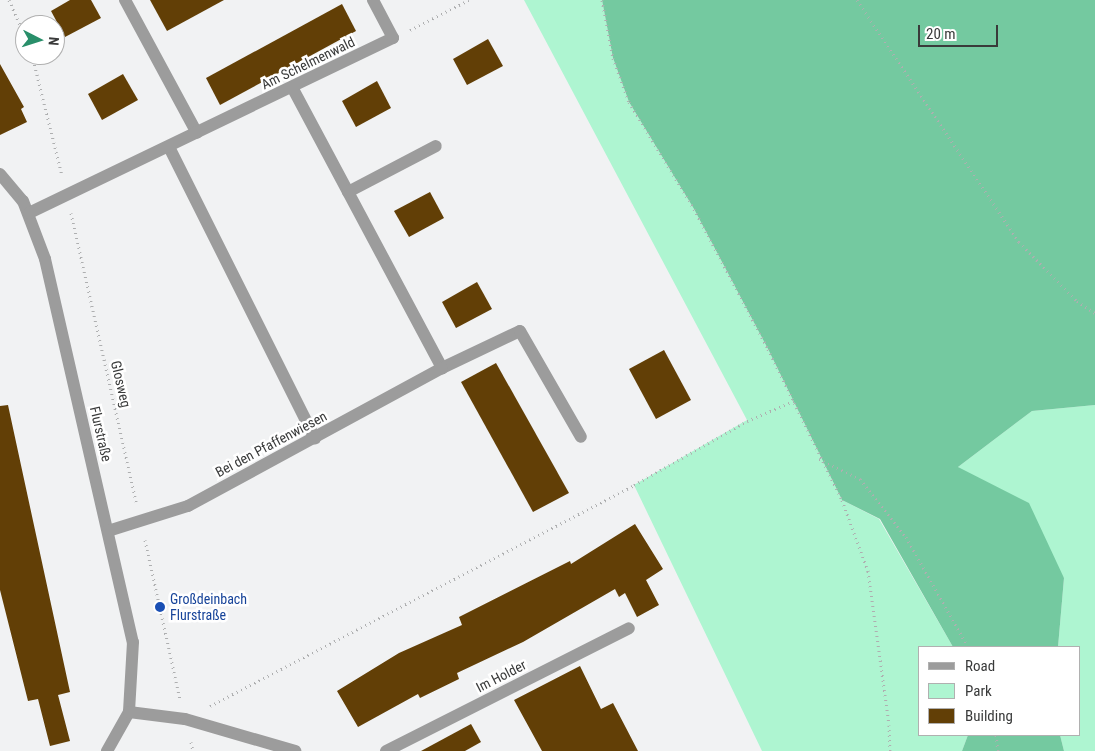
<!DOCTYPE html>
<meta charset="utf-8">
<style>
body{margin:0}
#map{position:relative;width:1095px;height:751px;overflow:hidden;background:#f1f2f3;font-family:"Roboto Condensed",sans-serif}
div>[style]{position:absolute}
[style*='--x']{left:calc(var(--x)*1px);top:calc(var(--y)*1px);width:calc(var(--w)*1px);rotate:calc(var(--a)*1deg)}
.green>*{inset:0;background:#aef5d1}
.forest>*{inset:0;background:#74c9a0}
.building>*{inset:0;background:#623f06}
.path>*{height:3px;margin-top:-1.5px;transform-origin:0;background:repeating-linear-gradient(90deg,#aeafb0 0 1px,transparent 0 5px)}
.minor>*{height:12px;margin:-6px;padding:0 6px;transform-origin:6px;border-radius:6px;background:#9c9c9c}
.dots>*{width:14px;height:14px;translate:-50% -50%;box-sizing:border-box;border:2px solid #fff;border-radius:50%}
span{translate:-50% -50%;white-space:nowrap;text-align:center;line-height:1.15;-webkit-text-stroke:5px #fff;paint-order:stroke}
.street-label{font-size:14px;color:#393a3a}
.transit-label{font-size:14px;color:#164399}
.left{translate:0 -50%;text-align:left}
.legend{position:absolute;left:918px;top:646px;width:162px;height:90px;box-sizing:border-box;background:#fff;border:1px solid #b0b0b0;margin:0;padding:6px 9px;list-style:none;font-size:15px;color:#393a3a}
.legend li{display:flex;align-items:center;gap:10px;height:25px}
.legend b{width:25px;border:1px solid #b0b0b0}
.north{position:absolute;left:15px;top:15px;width:50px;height:50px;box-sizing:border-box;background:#fff;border:1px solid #b0b0b0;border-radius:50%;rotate:95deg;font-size:14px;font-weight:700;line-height:20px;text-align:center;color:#393a3a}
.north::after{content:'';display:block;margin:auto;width:18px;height:22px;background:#298f6a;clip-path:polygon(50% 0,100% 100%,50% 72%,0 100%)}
.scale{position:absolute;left:918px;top:25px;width:80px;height:22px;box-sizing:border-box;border:2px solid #393a3a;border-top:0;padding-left:6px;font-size:15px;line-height:18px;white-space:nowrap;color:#393a3a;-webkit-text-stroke:4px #fff;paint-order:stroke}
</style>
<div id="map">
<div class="green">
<div style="clip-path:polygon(524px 0,602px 0,613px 58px,629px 102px,694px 209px,768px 349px,842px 500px,879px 519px,953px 647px,919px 647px,919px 735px,968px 735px,962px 751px,762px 751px,634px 485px,747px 420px)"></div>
<div style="clip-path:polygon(1095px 405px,1095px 751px,1064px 751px,1060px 735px,1079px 735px,1079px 647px,1058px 647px,1064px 578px,958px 467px,1032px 411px)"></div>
</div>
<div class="forest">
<div style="clip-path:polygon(602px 0,1095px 0,1095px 405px,1032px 411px,958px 467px,1029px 503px,1064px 578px,1058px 647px,953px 647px,880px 519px,842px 500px,768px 349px,694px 209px,629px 102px,613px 58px)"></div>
<div style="clip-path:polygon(968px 735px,1060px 735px,1064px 751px,962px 751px)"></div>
</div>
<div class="building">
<div style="clip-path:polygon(70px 0,91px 0,101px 18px,65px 37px,51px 11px)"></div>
<div style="clip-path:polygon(150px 0,224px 0,167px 31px)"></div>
<div style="clip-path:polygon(342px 4px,356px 31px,220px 105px,206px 78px)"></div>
<div style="clip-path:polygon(488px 39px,503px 66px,467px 85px,453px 59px)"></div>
<div style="clip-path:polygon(0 64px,24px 107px,21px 109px,27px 122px,0 135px)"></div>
<div style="clip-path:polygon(123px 74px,138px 100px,102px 120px,88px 94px)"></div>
<div style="clip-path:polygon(377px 81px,391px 108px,356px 127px,342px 101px)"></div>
<div style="clip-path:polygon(430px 192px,444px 218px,409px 237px,394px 211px)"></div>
<div style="clip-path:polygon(477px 282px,492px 309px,456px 328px,442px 302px)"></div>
<div style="clip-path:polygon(664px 350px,691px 400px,656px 419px,629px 369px)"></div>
<div style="clip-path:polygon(496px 363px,569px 493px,533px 512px,461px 382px)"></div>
<div style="clip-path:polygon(8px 405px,70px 692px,58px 695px,70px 741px,50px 746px,38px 699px,28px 701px,0 590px,0 406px)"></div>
<div style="clip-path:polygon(635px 524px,663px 569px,646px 580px,659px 605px,637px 617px,625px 593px,619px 597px,615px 589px,523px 642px,457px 673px,459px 679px,420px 698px,418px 694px,358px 727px,337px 691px,399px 653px,462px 625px,459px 617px,570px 561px,571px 564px)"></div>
<div style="clip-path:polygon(580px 666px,601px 709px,613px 703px,638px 751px,542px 751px,514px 700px)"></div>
<div style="clip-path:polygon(471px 724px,481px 742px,465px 751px,421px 751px)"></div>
</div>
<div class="path">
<div style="--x:9;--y:0;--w:39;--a:66"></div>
<div style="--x:602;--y:0;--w:59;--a:79.3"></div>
<div style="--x:613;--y:58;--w:47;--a:70"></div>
<div style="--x:629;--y:102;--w:125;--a:58.7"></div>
<div style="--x:694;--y:209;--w:158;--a:62.1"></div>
<div style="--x:768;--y:349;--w:168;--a:63.9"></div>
<div style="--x:842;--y:500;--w:76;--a:69.9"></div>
<div style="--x:868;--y:571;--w:155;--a:82.2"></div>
<div style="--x:889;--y:725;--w:26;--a:88"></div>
<div style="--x:857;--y:0;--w:291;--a:56.2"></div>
<div style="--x:1019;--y:242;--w:83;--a:45.5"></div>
<div style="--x:1077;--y:301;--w:22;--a:34"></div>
<div style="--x:410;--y:30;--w:66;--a:-27"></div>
<div style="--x:32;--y:55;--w:124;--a:76"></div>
<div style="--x:71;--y:213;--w:296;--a:77.3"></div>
<div style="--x:819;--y:459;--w:46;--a:26"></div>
<div style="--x:860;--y:479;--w:74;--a:51.6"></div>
<div style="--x:906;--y:537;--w:126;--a:60.6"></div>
<div style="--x:145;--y:540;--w:163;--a:77.6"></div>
<div style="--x:210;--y:706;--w:478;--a:-27.5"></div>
<div style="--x:634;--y:485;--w:130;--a:-29.5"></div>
<div style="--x:747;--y:421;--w:51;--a:-23.1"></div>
<div style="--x:996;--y:735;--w:16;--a:83"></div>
<div style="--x:191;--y:742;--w:9;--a:77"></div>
</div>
<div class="minor">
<div style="--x:125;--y:0;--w:151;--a:61.6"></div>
<div style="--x:292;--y:87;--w:319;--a:61.9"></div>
<div style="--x:442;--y:368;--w:86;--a:-25.4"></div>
<div style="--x:520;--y:331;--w:122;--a:60.1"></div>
<div style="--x:169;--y:147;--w:326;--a:63.4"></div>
<div style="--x:0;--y:174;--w:35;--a:50"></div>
<div style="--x:23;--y:201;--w:62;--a:69.2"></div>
<div style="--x:45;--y:259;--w:393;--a:77.1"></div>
<div style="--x:133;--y:642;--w:70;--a:93.3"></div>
<div style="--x:129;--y:712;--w:45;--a:119.4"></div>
<div style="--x:348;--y:192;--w:99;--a:-27.6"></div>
<div style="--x:29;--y:213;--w:404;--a:-25.7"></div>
<div style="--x:393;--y:38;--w:43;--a:-117.8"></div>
<div style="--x:108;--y:531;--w:84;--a:-17.4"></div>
<div style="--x:188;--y:506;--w:289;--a:-28.5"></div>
<div style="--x:129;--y:712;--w:56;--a:7.1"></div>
<div style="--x:185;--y:719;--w:115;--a:16.2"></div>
<div style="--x:386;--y:751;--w:272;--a:-26.8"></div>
</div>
<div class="dots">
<div style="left:160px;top:607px;background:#1a4fb4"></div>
</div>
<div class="street-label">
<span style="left:308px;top:63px;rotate:-26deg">Am Schelmenwald</span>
<span style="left:121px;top:384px;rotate:77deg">Glosweg</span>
<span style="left:101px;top:434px;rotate:77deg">Flurstraße</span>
<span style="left:271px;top:444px;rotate:-28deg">Bei den Pfaffenwiesen</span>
<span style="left:501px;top:676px;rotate:-27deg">Im Holder</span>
</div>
<div class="transit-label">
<span class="left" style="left:170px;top:607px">Großdeinbach<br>Flurstraße</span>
</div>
<ul class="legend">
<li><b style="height:6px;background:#9c9c9c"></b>Road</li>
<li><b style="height:14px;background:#aef5d1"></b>Park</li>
<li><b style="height:14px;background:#623f06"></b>Building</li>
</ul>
<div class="north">N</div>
<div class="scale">20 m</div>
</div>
